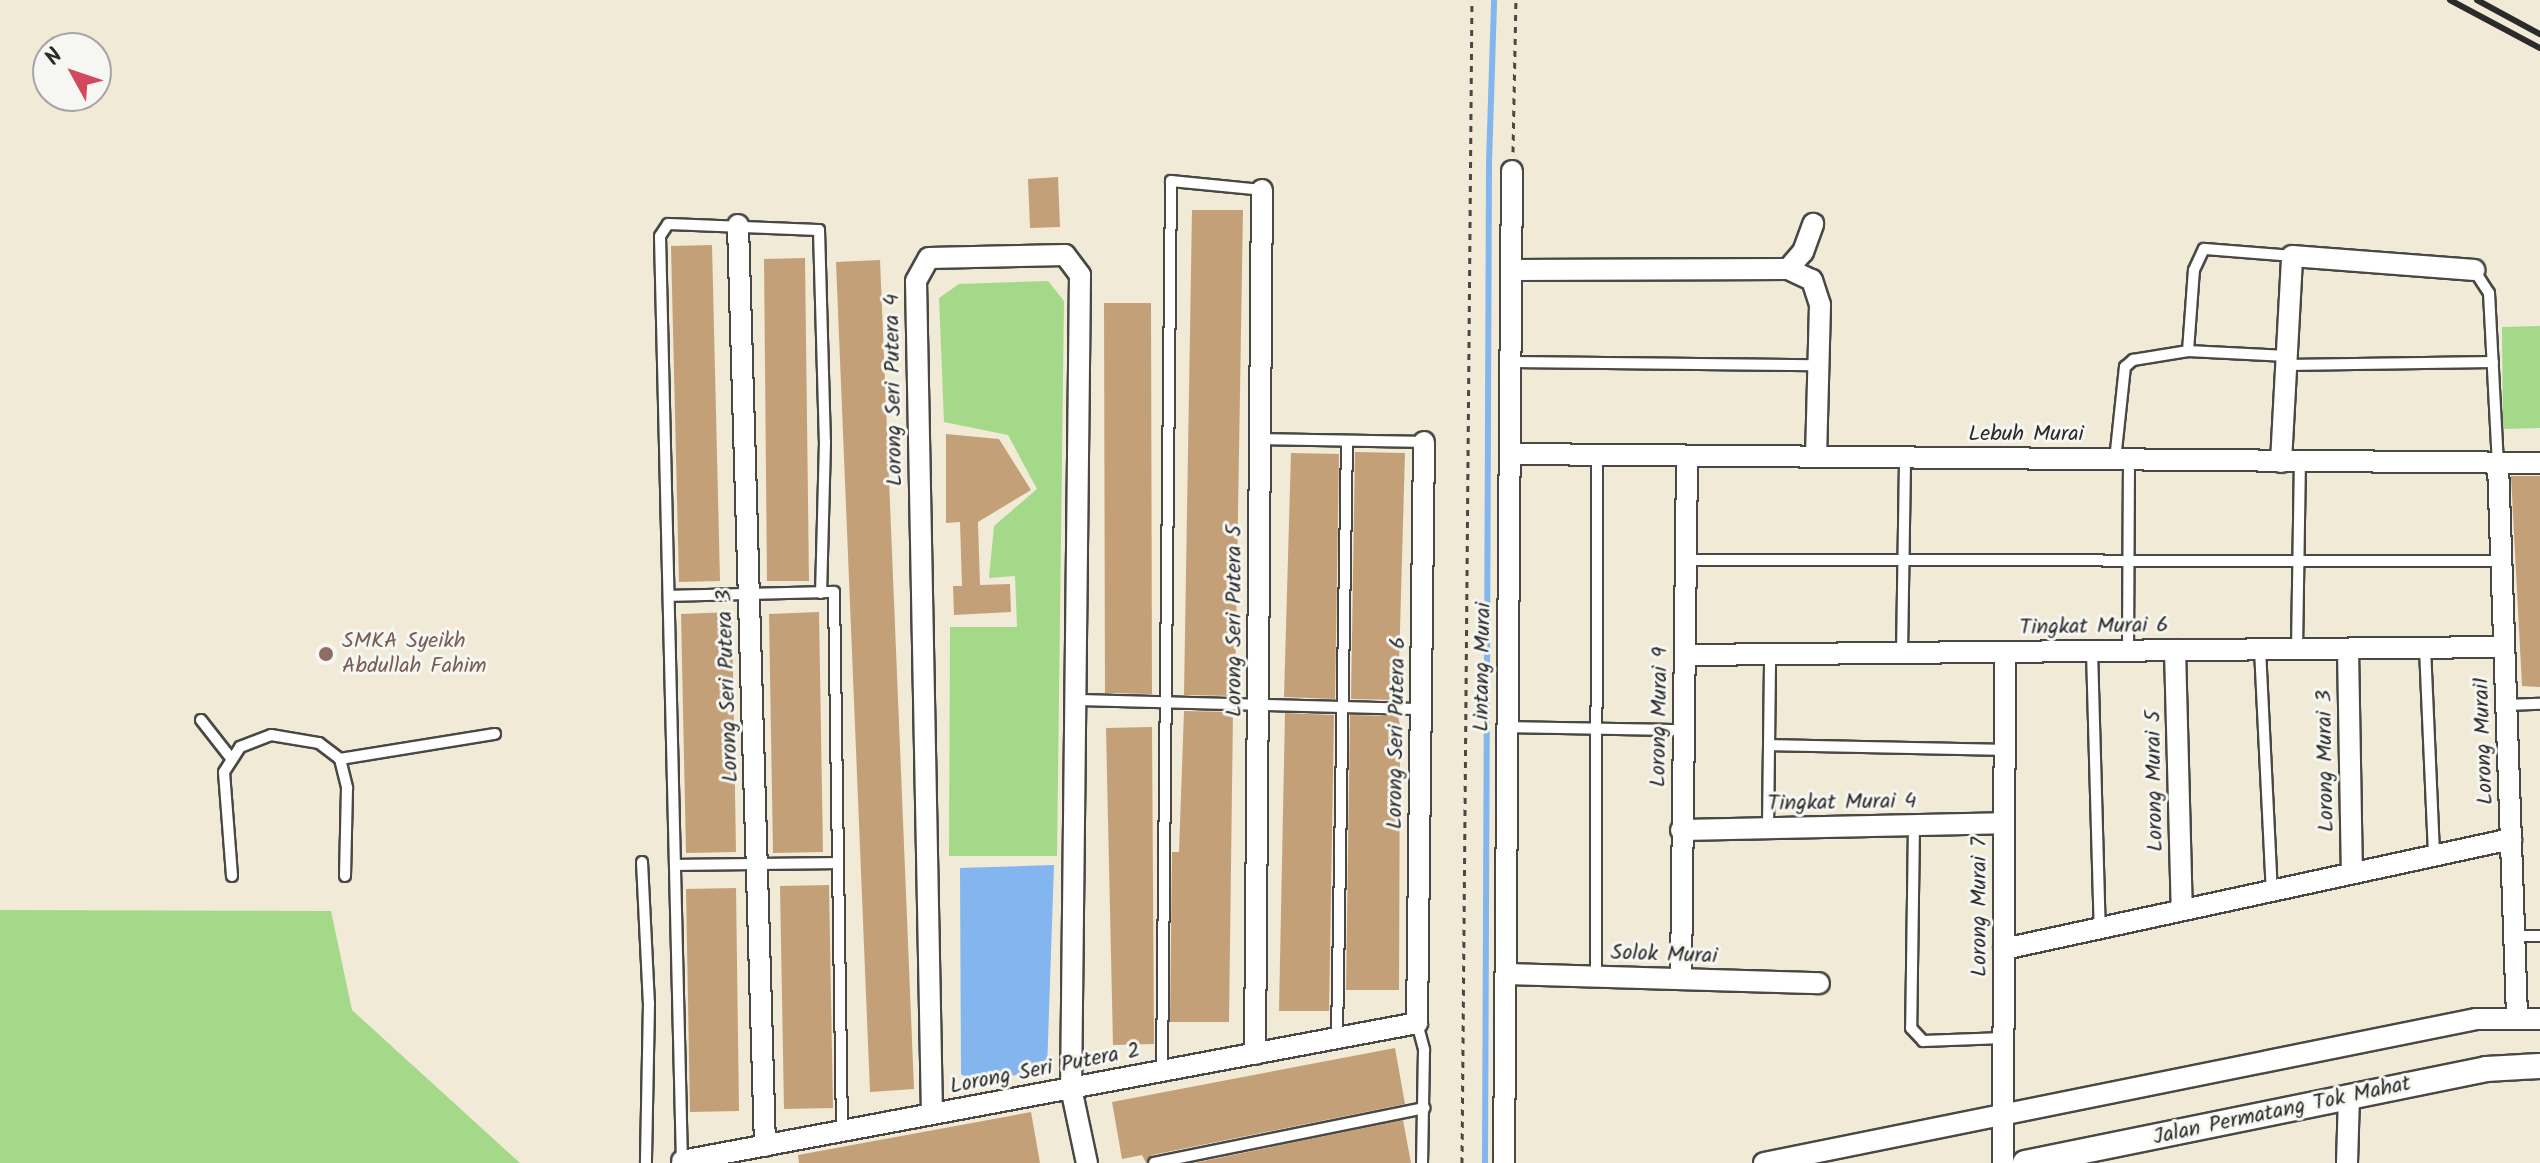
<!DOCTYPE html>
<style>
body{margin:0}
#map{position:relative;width:2540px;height:1163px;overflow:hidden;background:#f1ead6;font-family:Kalam,sans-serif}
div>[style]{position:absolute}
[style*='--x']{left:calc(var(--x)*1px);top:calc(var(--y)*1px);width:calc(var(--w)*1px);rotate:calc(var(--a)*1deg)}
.green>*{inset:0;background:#a5d98a}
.water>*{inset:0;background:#83b5ef}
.stream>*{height:6px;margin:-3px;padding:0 3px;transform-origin:3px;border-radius:3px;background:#83b5ef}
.building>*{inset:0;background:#c4a079}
.path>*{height:3px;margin-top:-1.5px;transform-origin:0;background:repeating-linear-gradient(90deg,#494845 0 6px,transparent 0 12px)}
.roads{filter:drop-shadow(2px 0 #494845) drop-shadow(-2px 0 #494845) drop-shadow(0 2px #494845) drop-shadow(0 -2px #494845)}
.service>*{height:10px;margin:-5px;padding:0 5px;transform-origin:5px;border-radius:5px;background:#fff}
.minor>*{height:20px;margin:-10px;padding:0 10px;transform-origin:10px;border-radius:10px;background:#fff}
.tertiary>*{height:24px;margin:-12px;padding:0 12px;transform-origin:12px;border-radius:12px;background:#fff}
.rail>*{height:6px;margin:-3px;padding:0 3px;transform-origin:3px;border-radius:3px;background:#2b2b2b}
.dots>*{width:22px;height:22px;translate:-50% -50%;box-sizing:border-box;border:4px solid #f6f6f2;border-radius:50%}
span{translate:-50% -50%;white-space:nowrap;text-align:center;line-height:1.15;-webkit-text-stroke:6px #f6f6f2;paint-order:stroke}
.street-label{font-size:22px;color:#2b2b2b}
.education-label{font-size:22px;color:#785e54}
.left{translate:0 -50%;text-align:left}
.north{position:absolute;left:32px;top:32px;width:80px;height:80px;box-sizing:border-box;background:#f6f6f2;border:2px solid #a5a5a2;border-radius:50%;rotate:310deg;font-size:22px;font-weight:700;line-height:32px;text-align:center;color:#2b2b2b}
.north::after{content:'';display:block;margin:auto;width:28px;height:36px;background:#d1495b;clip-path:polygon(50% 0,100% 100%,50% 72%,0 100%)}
</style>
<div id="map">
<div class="green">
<div style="clip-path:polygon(1048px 281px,1064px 301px,1057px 856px,949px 856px,950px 627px,1017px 627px,1015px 576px,989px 578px,994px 526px,1037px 489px,1008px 435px,944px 422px,939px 298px,959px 284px)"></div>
<div style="clip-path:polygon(2540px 326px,2540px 428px,2503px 429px,2502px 327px)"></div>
<div style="clip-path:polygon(0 910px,331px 911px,352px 1010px,520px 1163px,0 1163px)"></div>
</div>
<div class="water">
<div style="clip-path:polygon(1054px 865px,1047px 1070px,972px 1082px,961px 1074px,960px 868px)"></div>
</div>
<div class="stream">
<div style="--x:1485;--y:1163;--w:1000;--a:-89.77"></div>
<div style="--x:1489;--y:163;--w:163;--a:-88.2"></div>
</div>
<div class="building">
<div style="clip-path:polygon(1058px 177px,1060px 227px,1030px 228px,1028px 179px)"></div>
<div style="clip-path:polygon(1192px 210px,1243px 210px,1235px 696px,1184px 695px)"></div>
<div style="clip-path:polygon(712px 245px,720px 581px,679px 582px,671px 246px)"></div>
<div style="clip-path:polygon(805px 258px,809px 581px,767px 581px,764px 259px)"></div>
<div style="clip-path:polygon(880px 260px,914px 1089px,870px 1092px,836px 262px)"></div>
<div style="clip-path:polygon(1104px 303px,1151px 303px,1152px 694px,1105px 693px)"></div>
<div style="clip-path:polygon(946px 434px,999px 439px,1031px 490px,978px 522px,980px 585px,1010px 584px,1011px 612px,954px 615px,953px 586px,962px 586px,960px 522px,946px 523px)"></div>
<div style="clip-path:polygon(1355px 452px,1405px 453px,1398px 700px,1351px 699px)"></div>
<div style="clip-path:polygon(1291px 453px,1339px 454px,1335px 699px,1284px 697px)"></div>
<div style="clip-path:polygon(2511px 476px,2540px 476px,2540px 687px,2522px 686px)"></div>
<div style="clip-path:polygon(732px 612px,736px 852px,686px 853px,681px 614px)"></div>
<div style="clip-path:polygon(819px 612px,823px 852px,773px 853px,769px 614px)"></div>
<div style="clip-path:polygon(1184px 711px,1233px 712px,1229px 1022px,1170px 1022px,1172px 852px,1179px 852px)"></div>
<div style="clip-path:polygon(1285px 713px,1334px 715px,1329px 1011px,1279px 1011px)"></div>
<div style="clip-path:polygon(1350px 715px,1398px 716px,1400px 725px,1399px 990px,1346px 990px)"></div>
<div style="clip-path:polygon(1152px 727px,1154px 1044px,1113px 1045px,1106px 728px)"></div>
<div style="clip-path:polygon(829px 885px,833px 1108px,784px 1109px,780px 886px)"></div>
<div style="clip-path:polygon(736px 888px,739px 1111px,690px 1112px,686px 889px)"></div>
<div style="clip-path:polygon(1395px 1048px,1405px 1104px,1152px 1155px,1146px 1163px,1142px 1155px,1122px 1159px,1112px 1102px)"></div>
<div style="clip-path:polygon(1031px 1112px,1040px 1163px,799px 1163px,798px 1155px)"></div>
<div style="clip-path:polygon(1403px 1120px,1411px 1163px,1194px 1163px)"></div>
</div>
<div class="path">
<div style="--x:1513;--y:152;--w:152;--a:-88.9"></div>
<div style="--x:1462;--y:1163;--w:1163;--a:-89.51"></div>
</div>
<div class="roads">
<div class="service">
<div style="--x:2474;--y:270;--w:27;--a:57"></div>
<div style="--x:2489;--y:293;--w:171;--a:87"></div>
<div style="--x:2188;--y:351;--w:99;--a:2.9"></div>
<div style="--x:1512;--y:362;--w:303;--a:0.6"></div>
<div style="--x:2286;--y:365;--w:207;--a:-0.8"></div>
<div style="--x:1260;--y:439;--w:164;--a:1"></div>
<div style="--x:2115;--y:460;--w:94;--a:-83.9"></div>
<div style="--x:2125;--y:367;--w:11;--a:-41"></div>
<div style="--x:2133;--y:360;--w:56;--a:-9.3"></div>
<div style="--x:2188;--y:351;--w:81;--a:-85.8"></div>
<div style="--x:2194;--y:270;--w:23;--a:-65"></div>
<div style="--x:2204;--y:249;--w:88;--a:4.5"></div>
<div style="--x:1686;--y:560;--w:816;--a:0.07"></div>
<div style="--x:669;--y:596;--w:165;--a:-1.4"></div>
<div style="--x:834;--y:592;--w:539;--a:89.15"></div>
<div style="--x:2425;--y:648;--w:208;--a:87.5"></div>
<div style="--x:2260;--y:649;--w:242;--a:87.2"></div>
<div style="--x:2297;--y:649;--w:187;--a:-89.1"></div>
<div style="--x:2092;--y:651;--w:278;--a:88.4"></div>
<div style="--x:2128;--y:651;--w:191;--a:-89.7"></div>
<div style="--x:1902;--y:653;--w:195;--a:-89.1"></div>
<div style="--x:1075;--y:700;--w:346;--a:1.5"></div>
<div style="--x:2506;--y:705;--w:34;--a:-2"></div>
<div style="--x:201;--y:720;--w:47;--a:51.9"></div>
<div style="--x:1507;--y:727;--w:176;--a:1"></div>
<div style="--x:1769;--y:745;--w:236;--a:1.2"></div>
<div style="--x:340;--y:759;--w:157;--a:-9.2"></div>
<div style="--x:1914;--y:825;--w:203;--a:90.8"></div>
<div style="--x:1911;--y:1028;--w:18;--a:47"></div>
<div style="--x:1923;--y:1041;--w:81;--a:-2.1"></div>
<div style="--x:1768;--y:828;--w:174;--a:-89.3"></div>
<div style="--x:642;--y:862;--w:141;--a:87.2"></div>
<div style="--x:649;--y:1003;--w:160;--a:91.1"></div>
<div style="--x:675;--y:865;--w:163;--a:-0.7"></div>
<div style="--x:232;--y:876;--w:104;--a:-94.4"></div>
<div style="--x:224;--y:772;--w:30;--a:-57"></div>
<div style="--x:240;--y:747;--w:33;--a:-21"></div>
<div style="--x:271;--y:735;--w:49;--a:9.5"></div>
<div style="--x:319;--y:743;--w:26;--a:37"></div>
<div style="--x:340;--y:759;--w:30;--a:76"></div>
<div style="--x:347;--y:788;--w:88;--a:91.3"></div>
<div style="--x:2514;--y:936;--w:26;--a:0"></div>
<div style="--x:1596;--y:977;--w:522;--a:-89.89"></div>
<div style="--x:1417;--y:1023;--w:28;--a:75"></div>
<div style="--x:1424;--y:1050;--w:113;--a:91"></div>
<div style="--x:1337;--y:1038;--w:597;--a:-89.04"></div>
<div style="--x:1162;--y:1071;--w:890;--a:-89.42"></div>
<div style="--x:1171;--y:181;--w:91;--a:5.6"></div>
<div style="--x:682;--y:1163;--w:927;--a:-91.36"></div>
<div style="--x:660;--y:236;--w:14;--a:-56"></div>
<div style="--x:668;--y:224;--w:151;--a:2.3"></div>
<div style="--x:819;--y:230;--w:212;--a:88.4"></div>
<div style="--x:825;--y:442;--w:151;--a:91.5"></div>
<div style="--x:1154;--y:1163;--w:276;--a:-11.5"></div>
</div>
<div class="minor">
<div style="--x:738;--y:225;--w:921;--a:88.32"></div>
<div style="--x:1788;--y:269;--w:26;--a:25"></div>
<div style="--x:1812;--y:280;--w:26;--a:72"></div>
<div style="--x:1820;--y:305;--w:152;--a:91.5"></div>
<div style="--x:1513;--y:270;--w:275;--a:-0.2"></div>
<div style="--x:1788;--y:269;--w:23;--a:-49"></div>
<div style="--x:1803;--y:252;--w:30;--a:-70"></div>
<div style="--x:1512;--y:454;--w:1028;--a:0.5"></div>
<div style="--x:2281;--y:462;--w:206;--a:-86.9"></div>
<div style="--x:2292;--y:256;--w:183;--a:4.4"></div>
<div style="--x:2498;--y:464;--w:553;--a:88.03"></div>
<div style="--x:2348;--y:649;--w:224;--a:89"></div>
<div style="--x:2175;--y:650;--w:260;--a:88.5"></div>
<div style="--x:1685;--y:655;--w:819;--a:-0.56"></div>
<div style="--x:1681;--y:830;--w:323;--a:-1.2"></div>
<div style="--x:2004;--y:949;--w:519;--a:-12.24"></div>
<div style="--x:1508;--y:974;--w:311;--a:1.7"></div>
<div style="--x:1681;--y:979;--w:523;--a:-89.34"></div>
<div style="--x:1255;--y:1054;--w:864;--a:-89.54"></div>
<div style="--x:932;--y:1114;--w:833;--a:-91.1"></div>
<div style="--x:916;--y:281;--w:26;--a:-61"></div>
<div style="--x:929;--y:258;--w:136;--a:-1.3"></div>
<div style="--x:1065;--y:255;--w:25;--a:53"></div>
<div style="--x:1080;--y:275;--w:813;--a:90.63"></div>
<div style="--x:1071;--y:1088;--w:77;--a:78"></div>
<div style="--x:682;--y:1161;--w:748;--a:-10.63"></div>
<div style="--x:1417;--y:1023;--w:581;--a:-89.31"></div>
<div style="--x:1504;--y:1163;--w:992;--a:-89.54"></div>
<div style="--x:1764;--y:1163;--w:726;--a:-11.43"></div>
<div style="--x:2476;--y:1019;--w:64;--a:0"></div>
<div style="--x:2003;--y:1163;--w:511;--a:-89.78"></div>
<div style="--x:2347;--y:1163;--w:67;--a:-88.3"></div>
</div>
<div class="tertiary">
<div style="--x:2025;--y:1163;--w:470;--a:-11.5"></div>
<div style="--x:2486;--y:1069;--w:54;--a:-3.2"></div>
</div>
</div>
<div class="rail">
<div style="--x:2450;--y:0;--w:102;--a:28.1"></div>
<div style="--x:2477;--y:0;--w:72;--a:28.4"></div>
</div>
<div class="dots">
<div style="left:326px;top:654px;background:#8d6e63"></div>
</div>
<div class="street-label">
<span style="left:894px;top:390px;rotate:-91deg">Lorong Seri Putera 4</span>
<span style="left:2026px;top:435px">Lebuh Murai</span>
<span style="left:1235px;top:621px;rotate:-90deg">Lorong Seri Putera 5</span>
<span style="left:2094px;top:627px;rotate:-1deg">Tingkat Murai 6</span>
<span style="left:1483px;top:667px;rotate:-89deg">Lintang Murai</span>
<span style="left:728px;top:686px;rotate:-92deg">Lorong Seri Putera 3</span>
<span style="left:1660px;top:717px;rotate:-89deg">Lorong Murai 9</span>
<span style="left:1397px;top:733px;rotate:-89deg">Lorong Seri Putera 6</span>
<span style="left:2484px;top:741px;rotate:-92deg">Lorong Murai1</span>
<span style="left:2326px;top:761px;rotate:-91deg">Lorong Murai 3</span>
<span style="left:2155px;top:781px;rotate:-91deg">Lorong Murai 5</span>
<span style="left:1842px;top:803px;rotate:-1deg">Tingkat Murai 4</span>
<span style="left:1980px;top:907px;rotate:-90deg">Lorong Murai 7</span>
<span style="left:1664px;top:955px;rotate:2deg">Solok Murai</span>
<span style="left:1045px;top:1069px;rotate:-11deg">Lorong Seri Putera 2</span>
<span style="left:2282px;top:1111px;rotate:-12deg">Jalan Permatang Tok Mahat</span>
</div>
<div class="education-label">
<span class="left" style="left:342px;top:654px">SMKA Syeikh<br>Abdullah Fahim</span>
</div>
<div class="north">N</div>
</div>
